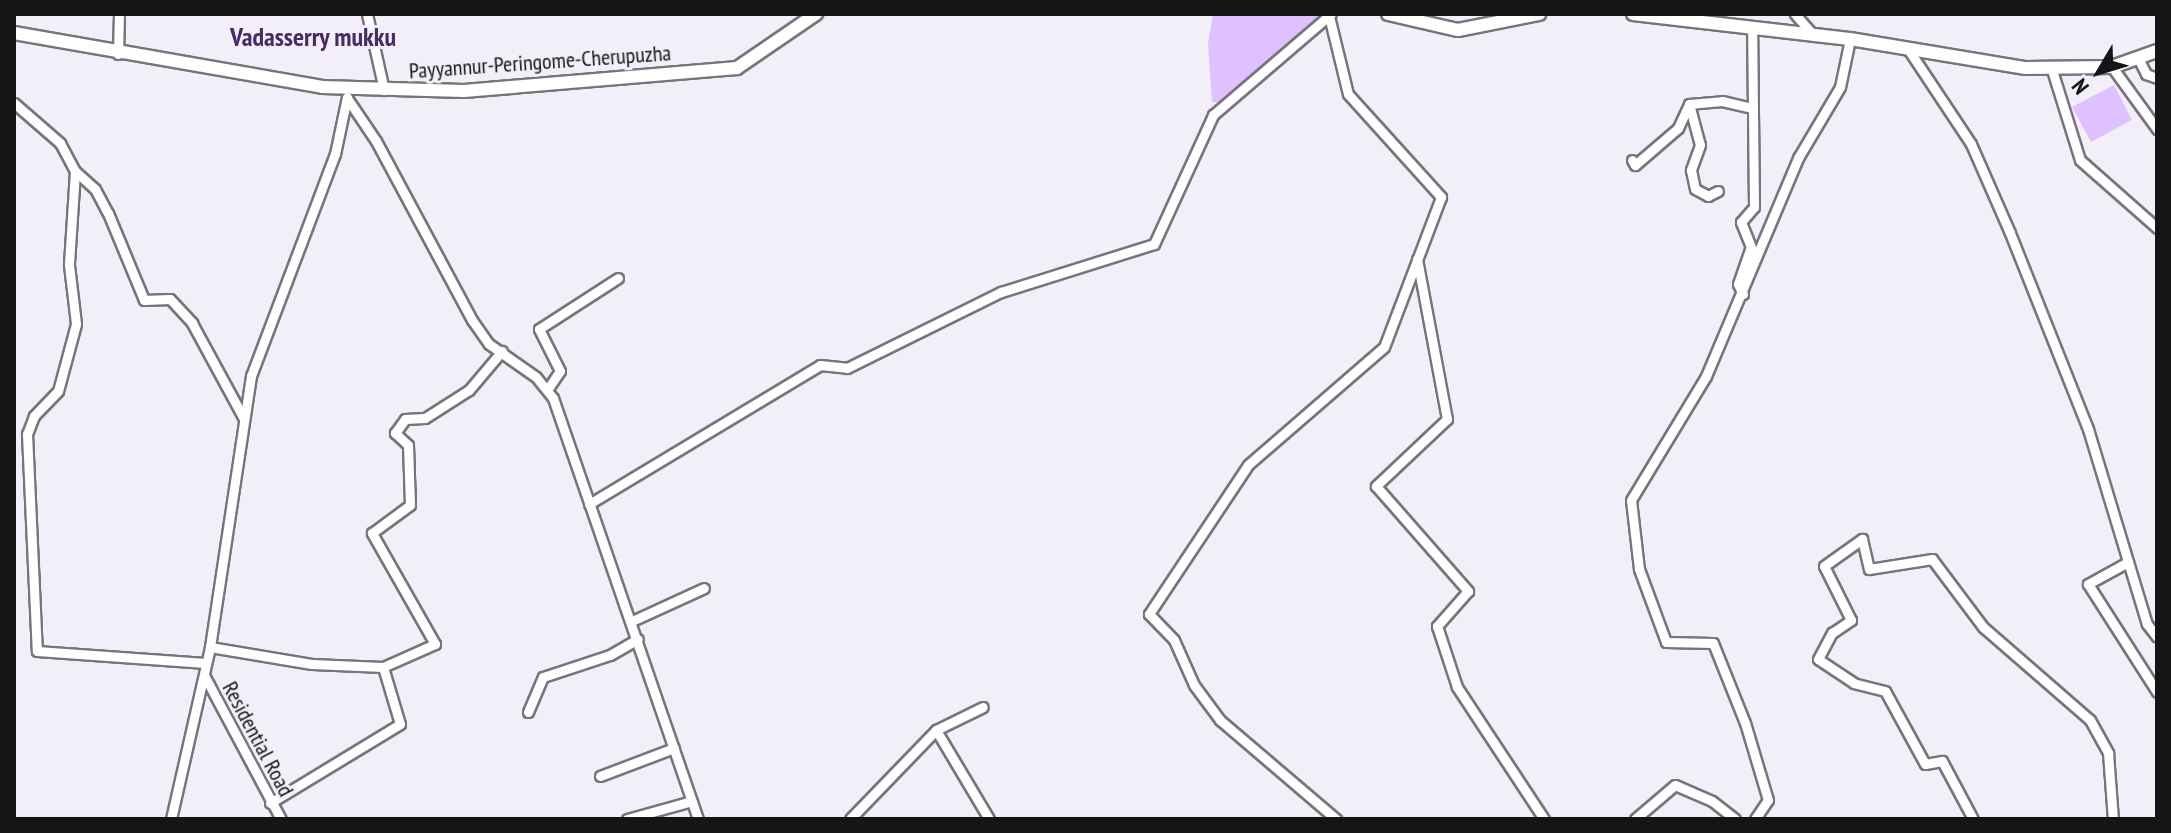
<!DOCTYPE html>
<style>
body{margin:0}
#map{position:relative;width:2171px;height:833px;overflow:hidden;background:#f3eff9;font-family:"PT Sans Narrow",sans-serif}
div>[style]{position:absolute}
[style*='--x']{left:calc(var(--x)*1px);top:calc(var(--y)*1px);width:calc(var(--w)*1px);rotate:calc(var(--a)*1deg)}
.green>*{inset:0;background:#dfc1ff}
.roads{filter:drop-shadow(2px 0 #78747c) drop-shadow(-2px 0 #78747c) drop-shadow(0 2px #78747c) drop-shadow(0 -2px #78747c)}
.minor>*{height:9px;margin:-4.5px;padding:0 4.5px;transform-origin:4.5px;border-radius:4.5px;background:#fff}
.secondary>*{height:12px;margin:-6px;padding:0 6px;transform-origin:6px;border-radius:6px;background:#fff}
span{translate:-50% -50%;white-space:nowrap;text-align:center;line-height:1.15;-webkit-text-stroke:6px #f3eff9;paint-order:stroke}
.street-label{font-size:22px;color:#151417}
.quarter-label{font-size:26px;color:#492a64;font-weight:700}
.frame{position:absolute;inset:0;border:16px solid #151417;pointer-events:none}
.north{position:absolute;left:2059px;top:32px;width:80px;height:80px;-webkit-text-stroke:6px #f3eff9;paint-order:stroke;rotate:232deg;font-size:22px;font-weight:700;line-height:32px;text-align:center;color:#151417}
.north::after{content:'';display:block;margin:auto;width:28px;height:36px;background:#151417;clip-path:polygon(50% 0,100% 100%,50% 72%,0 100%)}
</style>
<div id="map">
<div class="green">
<div style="clip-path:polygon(1213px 14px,1325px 14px,1221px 102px,1212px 102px,1208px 44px)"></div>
<div style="clip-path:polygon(2114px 85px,2132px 120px,2091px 142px,2072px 107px)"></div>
</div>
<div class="roads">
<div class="minor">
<div style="--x:367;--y:14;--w:78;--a:77.4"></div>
<div style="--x:1795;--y:14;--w:29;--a:49"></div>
<div style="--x:1329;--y:16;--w:80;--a:76.3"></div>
<div style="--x:1348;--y:94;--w:139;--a:47.9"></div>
<div style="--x:1441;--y:197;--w:160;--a:110.8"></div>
<div style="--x:1384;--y:347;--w:180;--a:139.1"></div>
<div style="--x:1248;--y:465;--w:179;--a:123.6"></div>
<div style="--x:1149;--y:614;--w:36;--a:46"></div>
<div style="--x:1174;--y:640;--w:49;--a:66"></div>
<div style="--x:1194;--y:685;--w:44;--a:53.4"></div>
<div style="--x:1220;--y:720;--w:153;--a:40.5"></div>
<div style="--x:1908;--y:49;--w:114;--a:56.4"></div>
<div style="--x:1971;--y:144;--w:97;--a:66.3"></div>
<div style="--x:2010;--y:233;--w:211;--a:68.3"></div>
<div style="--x:2088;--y:429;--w:204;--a:73.2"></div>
<div style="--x:2147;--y:624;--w:16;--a:52"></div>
<div style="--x:118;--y:54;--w:40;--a:-88.6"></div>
<div style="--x:2139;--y:60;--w:16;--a:63"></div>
<div style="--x:2146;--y:74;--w:12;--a:20"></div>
<div style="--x:2112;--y:67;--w:77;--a:54"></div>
<div style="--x:2052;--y:70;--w:94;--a:72.7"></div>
<div style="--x:2080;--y:160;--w:103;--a:41.4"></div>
<div style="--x:347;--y:98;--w:52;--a:56"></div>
<div style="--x:376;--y:141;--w:203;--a:61.8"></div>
<div style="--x:472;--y:320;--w:29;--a:55"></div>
<div style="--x:489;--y:344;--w:57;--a:35.1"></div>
<div style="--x:536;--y:377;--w:27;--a:51"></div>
<div style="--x:553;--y:398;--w:445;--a:71"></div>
<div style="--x:14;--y:103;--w:61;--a:41"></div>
<div style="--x:60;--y:143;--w:32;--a:62"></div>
<div style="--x:75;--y:171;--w:94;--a:93.7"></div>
<div style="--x:69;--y:265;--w:59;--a:83.2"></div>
<div style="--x:76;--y:324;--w:69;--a:105"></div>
<div style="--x:58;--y:391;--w:35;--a:134"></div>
<div style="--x:34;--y:416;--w:19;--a:111"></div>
<div style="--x:27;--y:434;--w:217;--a:87.4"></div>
<div style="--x:37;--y:651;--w:169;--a:4.1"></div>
<div style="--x:1689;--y:104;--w:42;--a:75"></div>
<div style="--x:1700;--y:145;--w:27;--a:110"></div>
<div style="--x:1691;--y:170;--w:19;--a:78"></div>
<div style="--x:1695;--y:189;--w:15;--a:28"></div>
<div style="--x:1708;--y:196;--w:11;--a:-27"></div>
<div style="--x:1632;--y:160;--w:6;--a:59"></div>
<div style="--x:1635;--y:165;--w:57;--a:-40.7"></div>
<div style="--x:1678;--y:128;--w:26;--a:-65"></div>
<div style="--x:1689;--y:104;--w:33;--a:-5"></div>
<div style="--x:1722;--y:101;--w:28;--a:13"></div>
<div style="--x:75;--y:171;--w:27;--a:42"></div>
<div style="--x:95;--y:189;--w:27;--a:62"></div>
<div style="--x:108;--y:213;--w:94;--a:67.5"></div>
<div style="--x:144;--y:300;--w:26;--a:-2"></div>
<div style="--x:170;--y:299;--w:33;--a:47"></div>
<div style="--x:192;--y:323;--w:107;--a:61.5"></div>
<div style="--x:1417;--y:259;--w:163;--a:79.4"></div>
<div style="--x:1447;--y:419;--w:98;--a:136.7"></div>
<div style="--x:1376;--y:486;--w:140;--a:48.8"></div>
<div style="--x:1468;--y:591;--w:47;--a:131.5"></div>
<div style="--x:1437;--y:626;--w:64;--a:71.8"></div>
<div style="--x:1457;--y:687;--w:158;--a:56.6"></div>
<div style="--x:1743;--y:294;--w:11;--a:-117"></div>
<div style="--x:1738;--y:284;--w:39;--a:-71"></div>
<div style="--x:1751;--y:247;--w:27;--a:-112"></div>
<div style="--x:1741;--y:222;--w:20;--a:-49"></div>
<div style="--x:1754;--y:207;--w:179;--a:-90.6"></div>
<div style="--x:547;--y:390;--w:23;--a:-56"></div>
<div style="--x:560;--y:371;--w:47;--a:-116.6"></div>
<div style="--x:539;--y:329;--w:94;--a:-32.8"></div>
<div style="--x:589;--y:504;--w:270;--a:-31"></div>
<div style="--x:820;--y:365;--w:27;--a:6"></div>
<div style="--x:847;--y:368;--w:172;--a:-26.3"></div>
<div style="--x:1001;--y:292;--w:160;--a:-17.4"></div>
<div style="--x:1154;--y:244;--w:142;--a:-65.4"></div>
<div style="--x:1213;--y:115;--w:155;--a:-40.6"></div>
<div style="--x:2128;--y:562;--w:46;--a:151.2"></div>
<div style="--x:2088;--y:584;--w:128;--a:57.4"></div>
<div style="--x:632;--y:621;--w:79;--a:-24.6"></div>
<div style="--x:210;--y:647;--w:103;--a:9.5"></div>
<div style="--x:312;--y:664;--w:71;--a:2.4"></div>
<div style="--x:383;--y:667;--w:57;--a:-23.9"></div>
<div style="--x:435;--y:644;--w:128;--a:-119.6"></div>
<div style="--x:372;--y:533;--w:47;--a:-36.4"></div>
<div style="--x:410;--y:505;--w:60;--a:-91.9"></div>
<div style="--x:408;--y:445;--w:18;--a:-137"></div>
<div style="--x:395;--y:433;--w:17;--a:-54"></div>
<div style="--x:405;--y:419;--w:20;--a:-3"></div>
<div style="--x:425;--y:418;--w:52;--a:-32.5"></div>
<div style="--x:469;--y:390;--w:51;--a:-49.8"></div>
<div style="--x:204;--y:675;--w:163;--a:61.9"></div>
<div style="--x:528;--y:712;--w:38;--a:-67"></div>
<div style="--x:543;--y:677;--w:71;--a:-18.2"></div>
<div style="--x:610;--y:655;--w:32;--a:-30"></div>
<div style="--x:936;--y:730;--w:104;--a:59.2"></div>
<div style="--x:600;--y:776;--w:79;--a:-20.7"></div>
<div style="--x:270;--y:803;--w:152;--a:-31.3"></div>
<div style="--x:400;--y:724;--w:59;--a:-106.6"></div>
<div style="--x:171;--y:819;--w:176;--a:-77.2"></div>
<div style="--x:210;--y:647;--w:274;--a:-81.4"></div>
<div style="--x:251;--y:376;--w:237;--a:-69.3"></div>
<div style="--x:335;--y:154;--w:58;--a:-78.1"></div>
<div style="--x:627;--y:819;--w:67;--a:-15.5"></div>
<div style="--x:850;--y:819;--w:124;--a:-46"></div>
<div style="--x:936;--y:730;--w:52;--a:-26.1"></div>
<div style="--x:1635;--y:819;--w:52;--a:-40.4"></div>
<div style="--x:1675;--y:785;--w:40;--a:23.4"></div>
<div style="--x:1712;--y:801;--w:29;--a:38"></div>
<div style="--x:1755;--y:819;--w:23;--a:-56"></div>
<div style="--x:1768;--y:800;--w:80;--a:-106.6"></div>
<div style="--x:1745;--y:723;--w:86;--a:-111.8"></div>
<div style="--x:1713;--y:643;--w:47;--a:-178.8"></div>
<div style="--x:1666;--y:642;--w:78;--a:-110.3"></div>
<div style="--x:1639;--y:569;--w:69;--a:-96.6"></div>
<div style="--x:1631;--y:500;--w:145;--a:-58.8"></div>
<div style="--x:1706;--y:376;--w:237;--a:-67.1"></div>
<div style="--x:1798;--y:158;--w:82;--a:-59.4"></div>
<div style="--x:1840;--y:87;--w:49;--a:-78.2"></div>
<div style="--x:1973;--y:819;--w:66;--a:-118.1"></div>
<div style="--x:1942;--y:761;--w:17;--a:170"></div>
<div style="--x:1925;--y:764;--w:83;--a:-118.7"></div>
<div style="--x:1885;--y:691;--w:32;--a:-166"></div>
<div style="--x:1854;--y:683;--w:43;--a:-146.3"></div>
<div style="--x:1818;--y:659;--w:30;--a:-62"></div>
<div style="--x:1832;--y:633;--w:23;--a:-34"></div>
<div style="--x:1851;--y:620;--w:60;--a:-116.6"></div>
<div style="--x:1824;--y:566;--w:47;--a:-35.4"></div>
<div style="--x:1862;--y:539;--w:31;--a:77"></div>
<div style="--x:1869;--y:569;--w:64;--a:-9"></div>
<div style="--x:1932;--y:559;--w:85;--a:53.1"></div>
<div style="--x:1983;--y:627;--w:142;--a:41"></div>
<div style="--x:2090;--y:720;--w:38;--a:61"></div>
<div style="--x:2108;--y:753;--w:66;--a:85.7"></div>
</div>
<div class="secondary">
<div style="--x:1388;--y:14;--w:72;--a:12.9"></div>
<div style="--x:1458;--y:30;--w:83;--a:-11.2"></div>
<div style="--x:1633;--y:14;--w:218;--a:6.6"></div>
<div style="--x:1850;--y:39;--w:178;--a:9.4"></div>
<div style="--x:2026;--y:68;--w:86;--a:-0.7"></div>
<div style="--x:2112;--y:67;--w:48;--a:-19.6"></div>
<div style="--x:14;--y:33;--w:313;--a:9.9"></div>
<div style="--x:322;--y:87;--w:142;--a:1.6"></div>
<div style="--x:464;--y:91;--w:274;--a:-4.8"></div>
<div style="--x:737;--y:68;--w:96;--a:-34.4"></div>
</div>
</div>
<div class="street-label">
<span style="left:540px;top:62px;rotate:-4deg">Payyannur-Peringome-Cherupuzha</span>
<span style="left:258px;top:739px;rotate:62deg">Residential Road</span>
</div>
<div class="quarter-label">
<span style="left:313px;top:37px">Vadasserry mukku</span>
</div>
<div class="frame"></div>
<div class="north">N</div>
</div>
